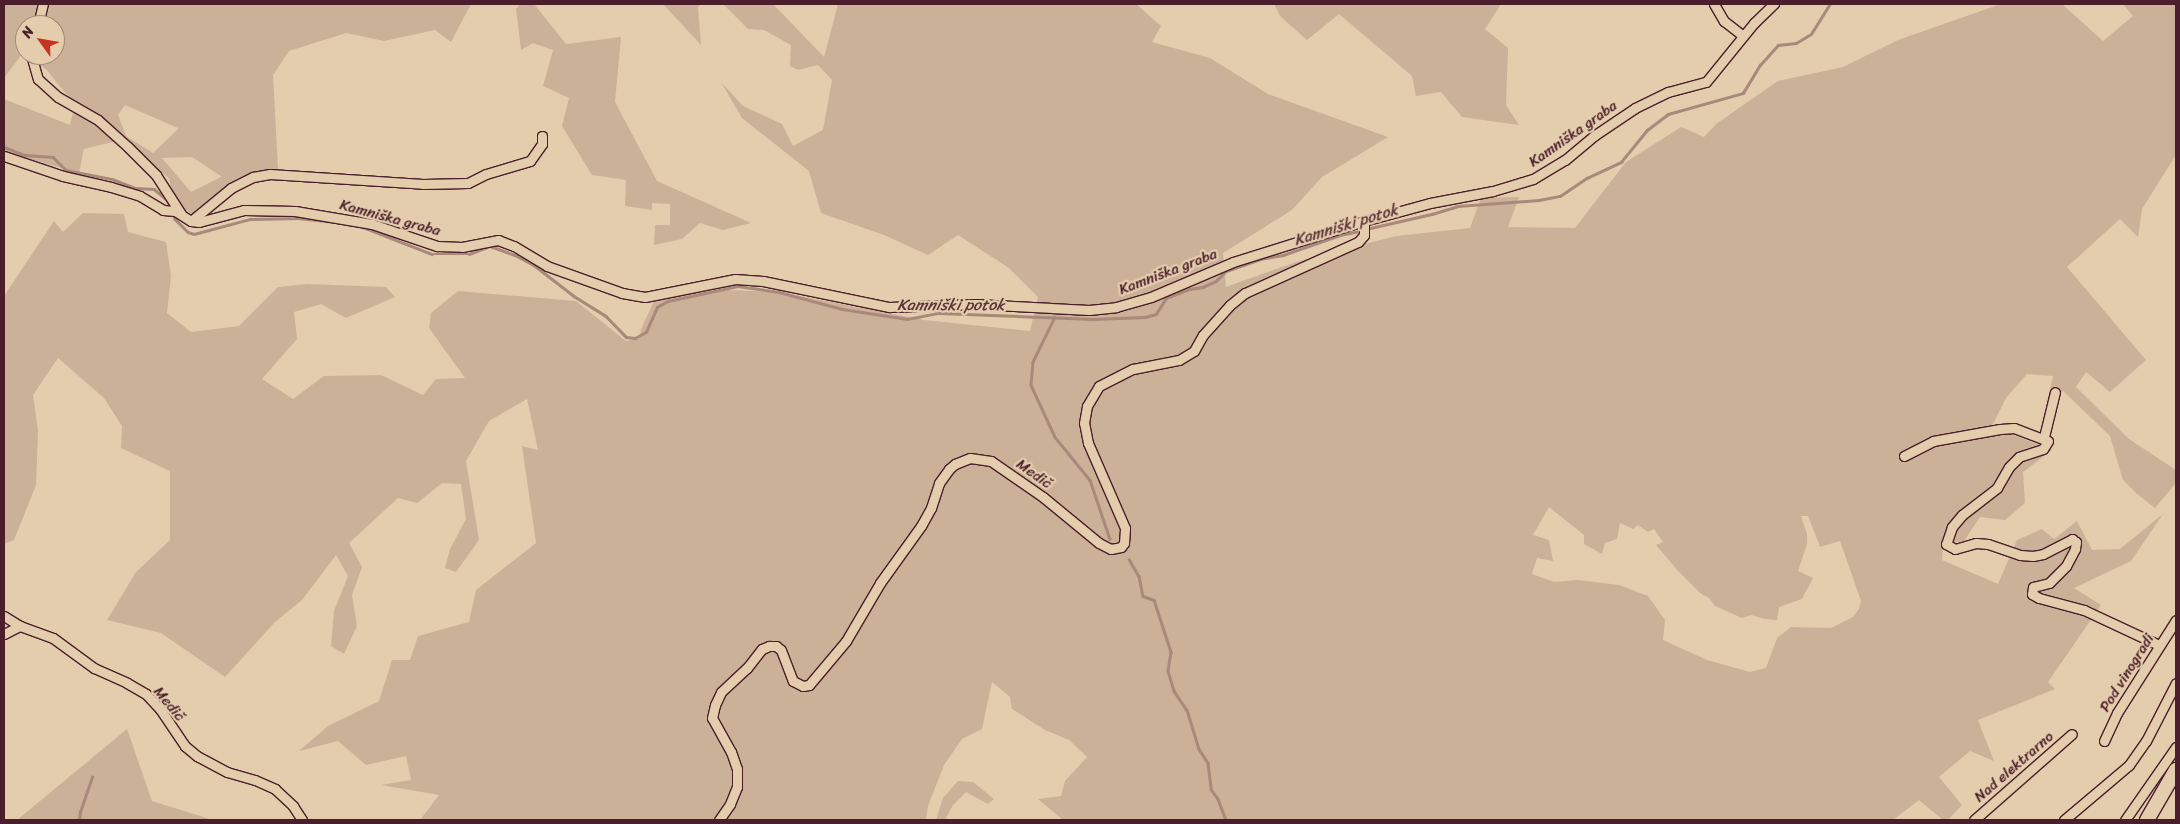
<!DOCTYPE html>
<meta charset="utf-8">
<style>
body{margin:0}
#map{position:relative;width:2180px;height:824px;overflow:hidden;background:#e4cdad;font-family:Sriracha,sans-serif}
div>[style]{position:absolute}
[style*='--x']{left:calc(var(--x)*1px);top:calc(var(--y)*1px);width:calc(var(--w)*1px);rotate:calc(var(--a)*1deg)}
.green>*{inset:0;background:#cbb198}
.stream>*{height:2.5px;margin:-1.25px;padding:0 1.25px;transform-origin:1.25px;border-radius:1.25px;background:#a8897a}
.roads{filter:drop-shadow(1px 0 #4a1f2b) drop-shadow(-1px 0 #4a1f2b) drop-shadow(0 1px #4a1f2b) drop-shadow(0 -1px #4a1f2b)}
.street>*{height:9px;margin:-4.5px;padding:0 4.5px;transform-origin:4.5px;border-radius:4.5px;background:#e4cdad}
.primary>*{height:14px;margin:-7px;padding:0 7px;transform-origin:7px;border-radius:7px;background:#e4cdad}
span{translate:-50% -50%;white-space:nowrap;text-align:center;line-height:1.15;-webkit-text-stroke:4.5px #e4cdad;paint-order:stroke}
.street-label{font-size:15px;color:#4a1f2b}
.water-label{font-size:16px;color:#5d343b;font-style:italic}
.frame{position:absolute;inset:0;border:5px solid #4a1f2b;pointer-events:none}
.north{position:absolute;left:15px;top:15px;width:50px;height:50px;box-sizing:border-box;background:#e4cdad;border:1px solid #a68779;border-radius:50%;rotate:302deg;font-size:14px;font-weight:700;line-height:20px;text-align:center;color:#4a1f2b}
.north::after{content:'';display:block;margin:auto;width:18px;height:22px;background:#c8321e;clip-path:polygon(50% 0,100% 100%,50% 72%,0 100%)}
</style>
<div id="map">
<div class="green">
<div style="clip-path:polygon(evenodd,4px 4px,471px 4px,451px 42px,435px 30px,384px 41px,346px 33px,289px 51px,273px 75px,278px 169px,237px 179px,216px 206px,192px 214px,174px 203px,169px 178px,120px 140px,84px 149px,79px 173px,4px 152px,4px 99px,70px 125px,75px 105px,46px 69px,22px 54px,4px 78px,4px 4px,25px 25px,55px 25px,55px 55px,25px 55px,25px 25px,4px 4px,125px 105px,178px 128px,178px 129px,153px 153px,126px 136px,118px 115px,125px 105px,4px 4px,192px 157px,221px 176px,221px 177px,191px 192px,162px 158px,192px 157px)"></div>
<div style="clip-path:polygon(520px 4px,534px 4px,566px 44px,621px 37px,615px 102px,657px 181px,751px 223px,723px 230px,700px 223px,682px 239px,654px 245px,655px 225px,670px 225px,670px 204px,652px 203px,652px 210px,625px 206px,626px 180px,592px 175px,562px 126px,569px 98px,543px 86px,553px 50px,533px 43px,521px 50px,516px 9px)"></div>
<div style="clip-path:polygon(663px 4px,701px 4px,698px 7px,701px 45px)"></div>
<div style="clip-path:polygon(evenodd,723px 4px,773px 4px,824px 57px,838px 4px,1136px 4px,1161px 26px,1152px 42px,1210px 58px,1268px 94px,1388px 137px,1322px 177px,1292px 210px,1223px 253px,1226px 287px,1296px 262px,1396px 236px,1470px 228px,1481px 198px,1519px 197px,1508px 227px,1575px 228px,1626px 162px,1681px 127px,1704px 137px,1716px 124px,1778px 81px,1843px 67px,1898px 40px,2001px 4px,2062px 4px,2103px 41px,2133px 16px,2123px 4px,2176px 4px,2176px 155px,2142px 209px,2138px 237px,2120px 219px,2067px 267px,2146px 360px,2110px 392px,2086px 372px,2076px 387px,2129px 439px,2176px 470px,2176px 483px,2155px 508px,2136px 493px,2123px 480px,2110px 436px,2063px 391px,2046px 408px,2053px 376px,2027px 374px,2006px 398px,1988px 434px,2011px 434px,2052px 450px,2023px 472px,2025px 503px,2005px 520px,1980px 517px,1964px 541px,1943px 544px,1942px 560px,1998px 584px,2017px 540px,2042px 529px,2054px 539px,2077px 521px,2092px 550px,2120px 549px,2163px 514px,2131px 561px,2074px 588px,2101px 605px,2048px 682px,2055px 689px,1978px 720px,1994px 761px,1970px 751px,1939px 777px,1962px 805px,1948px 820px,1943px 820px,1919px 800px,1893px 820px,1063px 820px,1038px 799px,1061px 796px,1065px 781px,1087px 757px,1069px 740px,1045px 730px,1012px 709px,1010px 697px,992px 682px,982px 729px,962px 739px,944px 765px,928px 806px,926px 820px,420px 820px,439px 795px,381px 785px,411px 780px,406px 756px,366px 765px,338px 741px,299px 751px,328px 726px,379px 701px,392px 660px,410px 660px,418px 636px,469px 622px,476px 590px,536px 543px,522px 446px,538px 450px,527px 399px,489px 421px,466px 461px,479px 540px,456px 572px,445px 568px,450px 549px,466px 519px,461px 484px,442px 483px,417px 503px,398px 498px,349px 543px,362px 567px,352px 595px,357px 626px,344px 654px,331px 646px,334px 611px,348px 576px,336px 555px,302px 600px,275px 622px,225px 677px,161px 633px,107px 620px,136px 572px,170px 540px,170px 471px,121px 448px,122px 426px,104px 398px,58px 358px,33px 395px,38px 431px,36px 485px,14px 540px,4px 544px,4px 296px,54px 221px,63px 232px,83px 213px,124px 214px,128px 232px,166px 242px,171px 276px,167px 313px,191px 332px,239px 326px,278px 287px,308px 284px,386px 287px,395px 297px,346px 318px,321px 304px,294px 312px,297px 339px,262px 379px,293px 399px,324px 376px,381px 375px,423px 395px,436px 379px,465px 378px,429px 328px,431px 313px,458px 291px,576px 301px,626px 341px,640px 338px,641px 329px,655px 299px,727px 290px,779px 292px,924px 320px,1030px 331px,1038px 297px,1009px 268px,958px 235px,928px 255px,884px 235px,821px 213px,809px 171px,742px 118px,721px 82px,743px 106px,782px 124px,793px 146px,823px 130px,832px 80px,818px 65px,798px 70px,790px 66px,791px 45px,764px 30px,748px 29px,723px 4px,1549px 507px,1584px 535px,1584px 544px,1602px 554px,1605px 543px,1617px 539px,1620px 523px,1633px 529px,1638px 525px,1648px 532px,1654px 529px,1663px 542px,1656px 545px,1678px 571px,1700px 593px,1709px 598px,1715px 606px,1742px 618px,1751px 615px,1765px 619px,1777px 620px,1779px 607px,1802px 599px,1813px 578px,1798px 571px,1807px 544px,1807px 534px,1801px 516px,1808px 516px,1820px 547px,1840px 541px,1861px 601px,1859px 609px,1853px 617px,1831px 628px,1791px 627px,1777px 638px,1766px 668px,1750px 672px,1707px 660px,1663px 640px,1665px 620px,1648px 596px,1619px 585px,1578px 580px,1554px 582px,1532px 574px,1537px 558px,1553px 561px,1549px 540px,1533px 535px,1549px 507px)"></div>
<div style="clip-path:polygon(1274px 4px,1501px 4px,1485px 29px,1508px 48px,1506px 105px,1519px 125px,1462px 117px,1441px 92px,1416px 96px,1412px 76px,1339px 14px,1307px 40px,1280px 16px)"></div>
<div style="clip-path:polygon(127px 729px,152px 801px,213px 820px,17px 820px)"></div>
<div style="clip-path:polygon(958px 781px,973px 782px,994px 799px,988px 804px,966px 792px,953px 805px,945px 820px,936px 820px,943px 798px)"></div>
</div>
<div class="stream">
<div style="--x:4;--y:147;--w:22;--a:21"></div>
<div style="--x:25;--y:155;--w:28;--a:4"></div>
<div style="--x:53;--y:157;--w:18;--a:45"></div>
<div style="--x:66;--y:170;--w:47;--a:11.1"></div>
<div style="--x:112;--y:179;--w:25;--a:21"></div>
<div style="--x:135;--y:188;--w:19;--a:3"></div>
<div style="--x:154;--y:189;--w:17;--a:40"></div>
<div style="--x:167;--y:200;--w:9;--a:63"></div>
<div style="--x:173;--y:213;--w:6;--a:72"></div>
<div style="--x:175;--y:219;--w:18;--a:45"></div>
<div style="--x:188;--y:232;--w:6;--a:18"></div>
<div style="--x:194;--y:234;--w:58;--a:-15"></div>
<div style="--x:250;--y:219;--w:48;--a:-1.2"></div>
<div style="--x:298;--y:218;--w:37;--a:6"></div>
<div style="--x:363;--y:227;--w:74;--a:21.4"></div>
<div style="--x:432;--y:254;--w:37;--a:0"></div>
<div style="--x:469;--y:254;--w:22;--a:-21"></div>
<div style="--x:490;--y:246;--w:29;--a:20"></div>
<div style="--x:517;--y:256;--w:19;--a:28"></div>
<div style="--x:534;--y:265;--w:51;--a:37.8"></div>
<div style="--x:574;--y:296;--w:38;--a:32"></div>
<div style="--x:606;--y:316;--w:29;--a:46"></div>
<div style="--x:626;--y:337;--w:9;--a:6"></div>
<div style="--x:635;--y:338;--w:13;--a:-29"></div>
<div style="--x:646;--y:332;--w:27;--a:-66"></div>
<div style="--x:657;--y:307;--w:13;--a:-29"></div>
<div style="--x:668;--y:301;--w:72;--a:-12.1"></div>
<div style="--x:738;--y:286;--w:41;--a:8.3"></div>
<div style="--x:779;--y:292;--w:65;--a:15.1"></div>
<div style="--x:842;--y:309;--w:66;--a:8.7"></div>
<div style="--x:907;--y:319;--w:33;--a:-11"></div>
<div style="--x:939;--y:313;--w:154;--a:2.2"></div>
<div style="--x:1093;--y:319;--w:52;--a:-2.2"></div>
<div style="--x:1145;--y:317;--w:11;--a:-15"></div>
<div style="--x:1156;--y:314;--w:19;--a:-58"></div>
<div style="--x:1166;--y:298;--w:25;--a:-21"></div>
<div style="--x:1189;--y:289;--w:14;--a:-8"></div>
<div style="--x:1203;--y:287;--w:14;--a:-25"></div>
<div style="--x:1216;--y:281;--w:14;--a:-45"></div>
<div style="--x:1226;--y:271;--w:36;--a:-19"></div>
<div style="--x:1260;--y:259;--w:23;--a:-10"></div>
<div style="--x:1283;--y:255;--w:60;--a:-19.3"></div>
<div style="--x:1340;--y:235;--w:21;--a:-11"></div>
<div style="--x:1366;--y:229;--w:68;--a:-12.8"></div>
<div style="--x:1432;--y:214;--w:27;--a:-17"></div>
<div style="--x:1458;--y:206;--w:81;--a:-4.2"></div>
<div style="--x:1539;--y:200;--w:21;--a:-11"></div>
<div style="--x:1560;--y:196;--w:32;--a:-34"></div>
<div style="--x:1587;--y:178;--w:38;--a:-25"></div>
<div style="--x:1621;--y:162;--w:41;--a:-50.9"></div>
<div style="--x:1647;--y:130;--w:26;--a:-37"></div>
<div style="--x:1668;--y:114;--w:78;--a:-15.6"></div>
<div style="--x:1743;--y:93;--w:33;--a:-59"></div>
<div style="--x:1760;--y:65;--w:27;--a:-48"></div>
<div style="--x:1778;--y:45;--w:18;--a:-6"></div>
<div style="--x:1796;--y:43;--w:17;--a:-31"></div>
<div style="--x:1811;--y:34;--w:36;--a:-58"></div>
<div style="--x:1055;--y:317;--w:50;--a:116.1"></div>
<div style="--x:1033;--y:362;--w:23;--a:95"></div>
<div style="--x:1031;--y:385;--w:57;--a:65.2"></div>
<div style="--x:1055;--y:437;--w:55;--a:50.9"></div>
<div style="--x:1090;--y:480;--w:62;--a:71.3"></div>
<div style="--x:1129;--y:559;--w:20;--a:60"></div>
<div style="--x:1139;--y:576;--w:20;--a:79"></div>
<div style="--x:1143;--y:596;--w:12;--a:20"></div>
<div style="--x:1154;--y:600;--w:55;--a:71.9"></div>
<div style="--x:1171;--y:652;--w:19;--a:99"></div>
<div style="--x:1168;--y:671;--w:21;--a:73"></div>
<div style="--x:1174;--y:691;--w:23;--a:56"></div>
<div style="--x:1187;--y:710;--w:41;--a:72.9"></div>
<div style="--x:1199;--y:749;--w:17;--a:57"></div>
<div style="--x:1208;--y:763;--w:26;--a:83"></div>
<div style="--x:1211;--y:789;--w:12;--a:55"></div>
<div style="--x:1218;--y:799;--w:22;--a:69"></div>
<div style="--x:79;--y:820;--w:8;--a:-83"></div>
<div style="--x:80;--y:812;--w:37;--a:-71"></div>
</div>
<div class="roads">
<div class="street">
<div style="--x:1714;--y:4;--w:20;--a:60"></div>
<div style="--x:1724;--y:21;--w:24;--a:38"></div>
<div style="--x:38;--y:25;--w:22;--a:-77"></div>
<div style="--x:31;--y:55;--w:25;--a:74"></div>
<div style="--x:38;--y:79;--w:27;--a:42"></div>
<div style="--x:58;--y:97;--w:46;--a:29.9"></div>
<div style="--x:98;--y:120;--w:40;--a:42"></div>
<div style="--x:128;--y:147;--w:40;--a:45"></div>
<div style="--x:156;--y:175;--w:46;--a:57.3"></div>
<div style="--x:4;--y:156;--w:62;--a:18.7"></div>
<div style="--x:63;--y:176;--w:49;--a:12.9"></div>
<div style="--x:111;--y:187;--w:30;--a:17"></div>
<div style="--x:140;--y:196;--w:27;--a:31"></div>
<div style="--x:163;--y:210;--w:12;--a:5"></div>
<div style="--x:175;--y:211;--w:19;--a:32"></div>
<div style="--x:191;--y:221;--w:8;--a:7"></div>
<div style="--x:199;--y:222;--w:47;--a:-14.9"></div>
<div style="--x:244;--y:210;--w:51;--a:1.1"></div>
<div style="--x:295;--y:211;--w:78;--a:9.6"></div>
<div style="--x:372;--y:224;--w:69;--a:18.7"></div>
<div style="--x:437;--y:246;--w:25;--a:2"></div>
<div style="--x:462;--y:247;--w:37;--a:-11"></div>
<div style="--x:498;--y:240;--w:17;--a:21"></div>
<div style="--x:514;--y:246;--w:39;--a:31"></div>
<div style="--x:547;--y:266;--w:80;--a:19.8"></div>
<div style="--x:622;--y:293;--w:23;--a:10"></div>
<div style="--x:645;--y:297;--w:92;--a:-11.3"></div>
<div style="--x:735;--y:279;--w:28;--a:4"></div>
<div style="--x:763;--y:281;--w:129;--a:11.7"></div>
<div style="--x:889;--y:307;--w:86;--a:-2"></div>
<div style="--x:975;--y:304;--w:114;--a:3"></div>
<div style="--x:1089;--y:310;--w:27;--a:-6"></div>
<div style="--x:1116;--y:307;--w:36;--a:-16"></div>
<div style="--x:1151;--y:297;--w:89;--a:-23.1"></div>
<div style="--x:1233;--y:262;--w:137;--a:-17.4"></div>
<div style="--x:1364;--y:221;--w:68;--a:-15.3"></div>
<div style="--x:1430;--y:203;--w:64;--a:-10.8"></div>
<div style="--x:1493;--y:191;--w:42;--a:-16.7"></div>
<div style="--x:1533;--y:179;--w:37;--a:-31"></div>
<div style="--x:1565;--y:160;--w:39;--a:-40"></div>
<div style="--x:1595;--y:135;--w:48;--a:-34"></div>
<div style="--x:1635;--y:108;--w:37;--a:-26"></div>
<div style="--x:1668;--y:92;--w:39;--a:-15"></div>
<div style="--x:1706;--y:82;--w:76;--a:-50.9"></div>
<div style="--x:1754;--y:23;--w:28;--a:-44"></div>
<div style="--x:191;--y:221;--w:52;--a:-39.5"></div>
<div style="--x:231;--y:188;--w:25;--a:-27"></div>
<div style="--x:253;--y:177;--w:17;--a:-10"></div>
<div style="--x:270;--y:174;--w:153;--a:3.7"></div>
<div style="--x:423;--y:184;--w:45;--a:-1.3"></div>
<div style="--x:468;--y:183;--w:20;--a:-27"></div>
<div style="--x:486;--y:174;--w:46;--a:-16.5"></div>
<div style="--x:530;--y:161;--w:21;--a:-55"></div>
<div style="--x:542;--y:144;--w:8;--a:-90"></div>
<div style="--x:2044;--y:437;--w:46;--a:-76.3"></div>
<div style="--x:1904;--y:456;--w:33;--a:-27"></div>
<div style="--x:1933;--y:441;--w:68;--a:-10.2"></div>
<div style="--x:2000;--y:429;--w:14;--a:-4"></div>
<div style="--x:2014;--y:428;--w:36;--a:21"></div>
<div style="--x:2048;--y:441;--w:9;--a:122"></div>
<div style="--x:2043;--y:449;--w:25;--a:162"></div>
<div style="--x:2019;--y:457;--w:14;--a:135"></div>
<div style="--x:2009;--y:467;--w:24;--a:120"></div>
<div style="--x:1997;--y:488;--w:44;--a:142.4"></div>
<div style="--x:1962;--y:515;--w:16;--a:130"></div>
<div style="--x:1952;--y:527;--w:18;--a:109"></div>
<div style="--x:1946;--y:544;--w:10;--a:29"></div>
<div style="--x:1955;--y:549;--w:22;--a:-16"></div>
<div style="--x:1976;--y:543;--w:12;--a:5"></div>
<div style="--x:1988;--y:544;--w:34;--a:19"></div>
<div style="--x:2020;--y:555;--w:13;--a:4"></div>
<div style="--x:2033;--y:556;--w:10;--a:-11"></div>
<div style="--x:2043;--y:554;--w:33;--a:-27"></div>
<div style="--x:2072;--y:539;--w:5;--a:37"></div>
<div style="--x:2076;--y:542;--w:7;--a:98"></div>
<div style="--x:2075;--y:549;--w:19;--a:118"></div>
<div style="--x:2066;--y:566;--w:24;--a:135"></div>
<div style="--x:2049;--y:583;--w:16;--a:166"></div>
<div style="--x:2033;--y:587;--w:7;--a:98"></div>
<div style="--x:2032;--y:594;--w:8;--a:30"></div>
<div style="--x:2039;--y:598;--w:47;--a:14.9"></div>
<div style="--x:2084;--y:610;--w:83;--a:25"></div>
<div style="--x:4;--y:616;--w:19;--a:32"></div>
<div style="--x:20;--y:626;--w:35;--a:20"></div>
<div style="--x:53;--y:638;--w:51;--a:36.2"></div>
<div style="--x:94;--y:668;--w:36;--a:24"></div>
<div style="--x:127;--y:683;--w:22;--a:30"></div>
<div style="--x:146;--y:694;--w:21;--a:47"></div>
<div style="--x:160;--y:709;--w:45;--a:56"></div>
<div style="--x:185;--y:746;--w:16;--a:40"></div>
<div style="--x:197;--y:756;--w:34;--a:28"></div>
<div style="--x:227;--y:772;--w:29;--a:16"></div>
<div style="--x:255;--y:780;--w:22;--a:24"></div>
<div style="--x:275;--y:789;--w:25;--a:43"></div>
<div style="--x:293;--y:806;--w:17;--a:57"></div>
<div style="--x:4;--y:634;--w:18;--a:-27"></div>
<div style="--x:2104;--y:741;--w:31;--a:-65"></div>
<div style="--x:2117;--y:713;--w:110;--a:-57.6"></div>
<div style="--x:719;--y:820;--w:19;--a:-55"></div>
<div style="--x:730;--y:804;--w:18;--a:-68"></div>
<div style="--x:737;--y:787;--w:18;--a:-90"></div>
<div style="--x:737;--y:769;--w:18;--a:-109"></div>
<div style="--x:731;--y:752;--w:39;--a:-119"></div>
<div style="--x:712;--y:718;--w:13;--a:-77"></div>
<div style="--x:715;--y:705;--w:14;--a:-65"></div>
<div style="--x:721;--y:692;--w:35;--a:-43"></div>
<div style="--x:747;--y:668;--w:24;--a:-52"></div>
<div style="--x:762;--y:649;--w:8;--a:-23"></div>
<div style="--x:769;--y:646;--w:7;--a:0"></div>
<div style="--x:776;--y:646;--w:6;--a:39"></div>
<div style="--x:781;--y:650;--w:33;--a:69"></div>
<div style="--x:793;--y:681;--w:11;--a:27"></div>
<div style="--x:803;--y:686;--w:6;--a:-9"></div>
<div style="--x:809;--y:685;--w:57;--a:-49.9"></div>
<div style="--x:846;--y:641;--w:67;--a:-59.6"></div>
<div style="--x:880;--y:583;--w:70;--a:-54.3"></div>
<div style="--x:921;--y:526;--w:21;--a:-61"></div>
<div style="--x:931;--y:508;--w:26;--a:-72"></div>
<div style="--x:939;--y:483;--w:17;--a:-54"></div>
<div style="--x:949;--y:469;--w:8;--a:-40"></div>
<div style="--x:955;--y:464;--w:16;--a:-22"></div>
<div style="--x:970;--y:458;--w:21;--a:8"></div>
<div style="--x:991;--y:461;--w:63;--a:34.7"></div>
<div style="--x:1043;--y:497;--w:72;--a:39.4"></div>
<div style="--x:1099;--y:543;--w:13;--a:27"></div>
<div style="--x:1111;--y:549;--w:10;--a:-11"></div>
<div style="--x:1121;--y:547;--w:5;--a:-53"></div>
<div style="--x:1124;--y:543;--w:15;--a:-86"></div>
<div style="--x:1125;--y:528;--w:93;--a:-113.5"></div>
<div style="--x:1088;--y:443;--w:20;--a:-101"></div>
<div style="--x:1084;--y:423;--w:17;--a:-80"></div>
<div style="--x:1087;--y:406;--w:23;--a:-59"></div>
<div style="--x:1099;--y:386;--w:38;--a:-27"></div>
<div style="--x:1133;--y:369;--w:47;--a:-11.1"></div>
<div style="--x:1179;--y:360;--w:17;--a:-31"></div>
<div style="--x:1194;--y:351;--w:18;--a:-61"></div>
<div style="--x:1203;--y:335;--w:40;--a:-48"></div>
<div style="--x:1230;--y:305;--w:19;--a:-39"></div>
<div style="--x:1245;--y:293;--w:124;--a:-24.3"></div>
<div style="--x:1358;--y:242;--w:9;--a:-49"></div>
<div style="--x:1364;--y:235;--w:14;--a:-90"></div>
<div style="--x:1974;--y:820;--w:130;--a:-41.3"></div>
<div style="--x:2064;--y:820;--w:85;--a:-40.2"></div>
<div style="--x:2129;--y:765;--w:29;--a:-55"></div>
<div style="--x:2146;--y:741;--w:65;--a:-62.7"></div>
<div style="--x:2125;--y:820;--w:89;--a:-55.1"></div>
</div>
<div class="primary">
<div style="--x:2147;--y:820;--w:58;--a:-59.9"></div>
</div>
</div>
<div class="street-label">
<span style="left:1573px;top:134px;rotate:-35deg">Kamniška graba</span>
<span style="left:390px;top:218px;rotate:15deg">Kamniška graba</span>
<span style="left:1168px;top:272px;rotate:-21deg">Kamniška graba</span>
<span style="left:1034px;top:474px;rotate:35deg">Medič</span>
<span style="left:2127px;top:673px;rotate:-58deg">Pod vinogradi</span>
<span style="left:169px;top:704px;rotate:50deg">Medič</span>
<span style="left:2014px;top:767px;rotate:-41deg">Nad elektrarno</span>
</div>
<div class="water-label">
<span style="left:1346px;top:225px;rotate:-17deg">Kamniški potok</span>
<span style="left:951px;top:305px">Kamniški potok</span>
</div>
<div class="frame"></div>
<div class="north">N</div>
</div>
